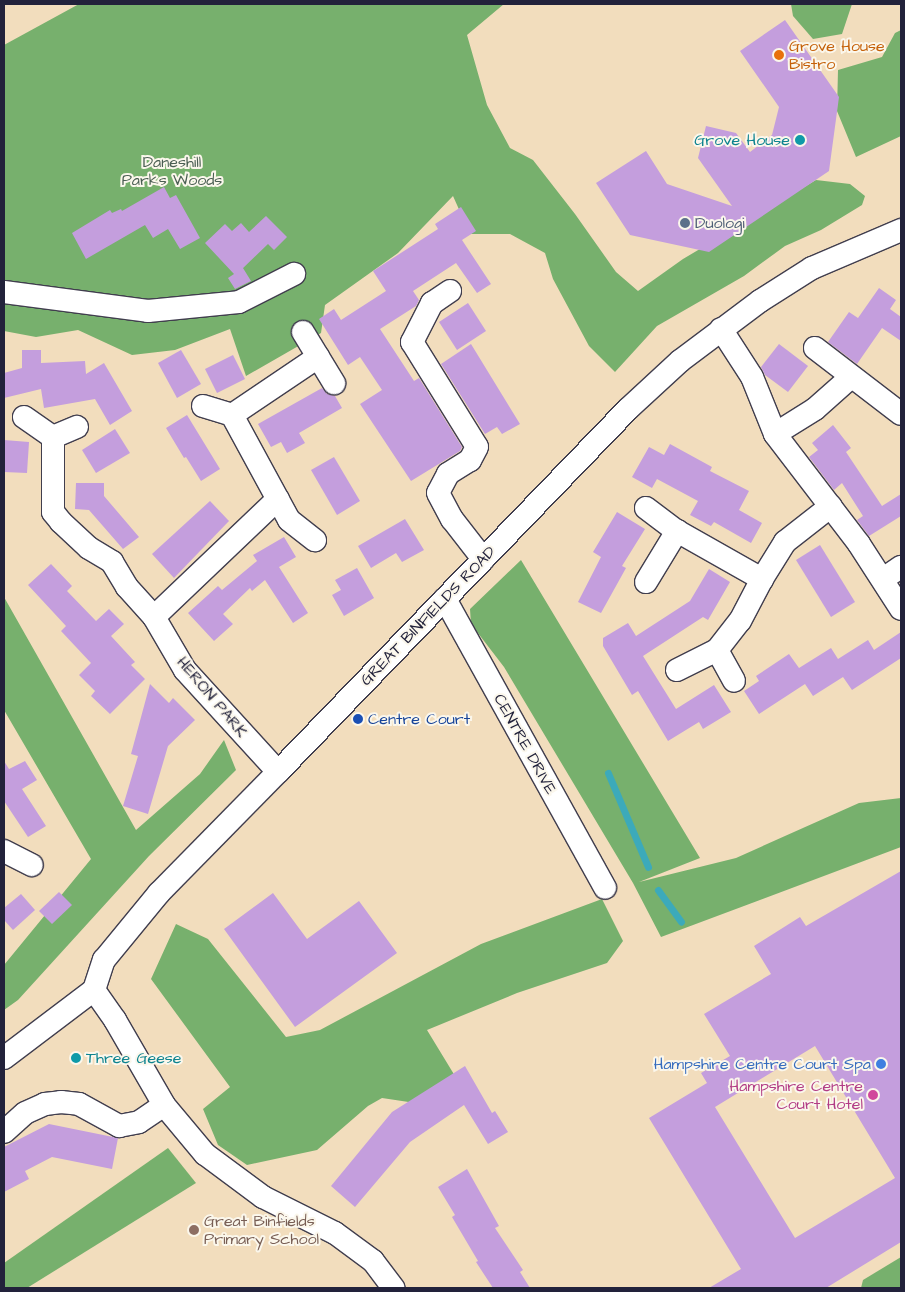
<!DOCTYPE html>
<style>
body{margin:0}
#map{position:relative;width:905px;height:1292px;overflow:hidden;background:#f2ddbd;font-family:"Architects Daughter",sans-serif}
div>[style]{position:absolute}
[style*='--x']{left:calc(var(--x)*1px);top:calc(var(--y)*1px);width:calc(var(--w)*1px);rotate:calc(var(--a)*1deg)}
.forest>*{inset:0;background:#77b06d}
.stream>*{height:7px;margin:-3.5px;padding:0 3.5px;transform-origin:3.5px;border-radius:3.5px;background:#3caaba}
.building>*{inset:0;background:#c49edd}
.roads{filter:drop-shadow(1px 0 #413e4e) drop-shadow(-1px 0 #413e4e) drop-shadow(0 1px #413e4e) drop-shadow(0 -1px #413e4e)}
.minor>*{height:22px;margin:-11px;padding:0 11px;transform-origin:11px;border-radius:11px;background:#fff}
.dots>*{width:14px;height:14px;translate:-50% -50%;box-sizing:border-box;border:2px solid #fbf7ec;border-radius:50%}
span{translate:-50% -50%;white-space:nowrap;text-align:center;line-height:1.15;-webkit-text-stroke:4px #fbf7ec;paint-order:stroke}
.food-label{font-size:16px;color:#c56008}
.left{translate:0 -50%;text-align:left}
.culture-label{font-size:16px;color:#0d838f}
.right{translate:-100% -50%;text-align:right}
.park-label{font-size:16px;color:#4a5e52}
.service-label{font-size:16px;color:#4e5e75}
.street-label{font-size:16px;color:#22223b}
.transit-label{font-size:16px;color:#164399}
.shop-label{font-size:16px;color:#366cbe}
.hotel-label{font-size:16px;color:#b23c85}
.education-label{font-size:16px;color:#785e54}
.frame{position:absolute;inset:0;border:5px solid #22223b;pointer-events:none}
</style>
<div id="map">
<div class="forest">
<div style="clip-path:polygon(79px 4px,504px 4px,467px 35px,487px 105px,510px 148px,533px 160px,575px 214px,616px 272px,638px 291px,683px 259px,816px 180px,850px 184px,865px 196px,862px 205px,821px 230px,785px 246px,744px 276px,657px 326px,615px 372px,589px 346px,553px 279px,545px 253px,510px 234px,470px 234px,453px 196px,398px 253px,325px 305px,321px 333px,246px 376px,230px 329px,175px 350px,132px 355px,78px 330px,36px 337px,4px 331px,4px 45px)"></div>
<div style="clip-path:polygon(791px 4px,852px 4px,842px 34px,813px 39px,793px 16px)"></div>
<div style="clip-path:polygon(901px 30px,901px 136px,856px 157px,837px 111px,838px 70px,882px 57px,895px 33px)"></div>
<div style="clip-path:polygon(521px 560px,700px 858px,639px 882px,736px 858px,859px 803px,901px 798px,901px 847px,661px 937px,633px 883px,504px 667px,471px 624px,470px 609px)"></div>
<div style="clip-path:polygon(4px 597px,136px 830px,200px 774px,224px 740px,236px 770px,149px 856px,18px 1000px,4px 1010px,4px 965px,91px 859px,4px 710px)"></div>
<div style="clip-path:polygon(602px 899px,623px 941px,607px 963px,517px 993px,427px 1030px,455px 1076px,422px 1104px,382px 1098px,368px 1106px,317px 1150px,247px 1165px,218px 1145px,203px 1109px,230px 1087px,151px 979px,176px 924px,208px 939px,286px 1037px,320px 1030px,481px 944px)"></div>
<div style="clip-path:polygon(168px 1148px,196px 1183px,27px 1288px,4px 1288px,4px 1263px)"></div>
<div style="clip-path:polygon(901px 1257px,901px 1288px,861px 1288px,863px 1280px)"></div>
</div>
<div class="stream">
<div style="--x:608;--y:773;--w:102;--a:66.9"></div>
<div style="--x:658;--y:890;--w:39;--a:54"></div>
</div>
<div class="building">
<div style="clip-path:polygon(785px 20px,839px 97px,829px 171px,709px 252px,630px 235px,596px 183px,646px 151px,667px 184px,732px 206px,698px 158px,706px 126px,736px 133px,750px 152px,772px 135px,779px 107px,740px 51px)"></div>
<div style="clip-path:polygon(164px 187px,170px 198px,176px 195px,200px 238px,180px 249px,168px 229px,153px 238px,145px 225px,86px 259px,72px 233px,110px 210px,112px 213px,121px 209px,122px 211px)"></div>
<div style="clip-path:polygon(461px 207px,476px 231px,462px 240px,491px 284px,477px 293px,456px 263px,413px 291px,419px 300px,416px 306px,380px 329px,414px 381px,419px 378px,462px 447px,460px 451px,411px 481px,360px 404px,382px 390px,360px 357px,348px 365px,319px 319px,334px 309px,341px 320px,386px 291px,373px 271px,438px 229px,435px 224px)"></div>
<div style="clip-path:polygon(266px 216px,287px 237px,274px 250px,268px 244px,241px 270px,243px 268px,251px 281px,235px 289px,228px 278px,234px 274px,205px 243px,225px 224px,232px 231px,241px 223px,249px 232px)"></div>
<div style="clip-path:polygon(879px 288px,896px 300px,890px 309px,901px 317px,901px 341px,882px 328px,857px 364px,828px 342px,849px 312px,858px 318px)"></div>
<div style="clip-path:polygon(468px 303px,486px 331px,457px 350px,439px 322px)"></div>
<div style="clip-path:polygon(471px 344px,520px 424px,502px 434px,497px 427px,485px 434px,441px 364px)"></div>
<div style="clip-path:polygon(779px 344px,808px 366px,788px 392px,765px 375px,761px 367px)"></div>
<div style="clip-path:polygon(22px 350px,41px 350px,41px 363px,85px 361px,86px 374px,104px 363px,132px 411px,110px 425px,95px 399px,44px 408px,41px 389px,4px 398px,4px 373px,22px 368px)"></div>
<div style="clip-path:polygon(181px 350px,201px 384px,177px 398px,158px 363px)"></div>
<div style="clip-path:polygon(233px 355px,245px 379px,217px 393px,205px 369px)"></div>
<div style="clip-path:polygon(322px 388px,327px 394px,335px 396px,342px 408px,299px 433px,305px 443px,287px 453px,281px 442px,271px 447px,258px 424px)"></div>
<div style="clip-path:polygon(187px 415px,220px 469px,201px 481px,186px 457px,184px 458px,166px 428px)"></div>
<div style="clip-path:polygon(833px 425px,851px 448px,846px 452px,882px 506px,901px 494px,901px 516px,869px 536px,857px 520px,863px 516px,842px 483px,834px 490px,809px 457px,818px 450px,812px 443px)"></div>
<div style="clip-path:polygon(115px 429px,130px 453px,96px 473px,82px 450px)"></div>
<div style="clip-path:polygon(4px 440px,29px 442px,27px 473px,4px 472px)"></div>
<div style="clip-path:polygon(670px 444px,712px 467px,710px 471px,749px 491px,739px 510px,762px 523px,751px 543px,714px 522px,711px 526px,690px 515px,698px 501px,657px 479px,652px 488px,632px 477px,649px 447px,664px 455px)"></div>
<div style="clip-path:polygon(334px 457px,360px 501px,337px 515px,311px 470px)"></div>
<div style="clip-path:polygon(76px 483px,104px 483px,104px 496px,139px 537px,123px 549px,89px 510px,75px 509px)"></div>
<div style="clip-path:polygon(210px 501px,229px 521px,174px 578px,152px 554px)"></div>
<div style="clip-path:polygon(617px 512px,645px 529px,622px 566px,626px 568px,601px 613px,578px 602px,601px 557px,593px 552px)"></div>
<div style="clip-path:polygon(405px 519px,424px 550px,402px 562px,396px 553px,371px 568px,358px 546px)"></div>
<div style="clip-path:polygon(284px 537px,296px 557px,279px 567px,308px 613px,293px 623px,265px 580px,252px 591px,250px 588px,223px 614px,233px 624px,214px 641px,188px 613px,218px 586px,222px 590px,257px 561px,253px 555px)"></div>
<div style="clip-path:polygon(820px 545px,855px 602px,831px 617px,796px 560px)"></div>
<div style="clip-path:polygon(51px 564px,72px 586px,67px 591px,96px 621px,109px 609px,124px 624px,111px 636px,135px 662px,131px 665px,145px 679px,110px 714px,91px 696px,95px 691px,79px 675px,91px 663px,61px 631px,66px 626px,28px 585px)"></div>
<div style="clip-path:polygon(357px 568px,374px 598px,344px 616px,332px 595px,341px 590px,335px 580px)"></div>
<div style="clip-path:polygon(709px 569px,730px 582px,708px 620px,703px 617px,643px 656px,676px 709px,714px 685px,731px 712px,703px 729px,699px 722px,668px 741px,638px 691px,632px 695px,603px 646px,603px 638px,628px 623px,636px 636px,690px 601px)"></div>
<div style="clip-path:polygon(901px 632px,901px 658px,852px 690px,843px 677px,813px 696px,805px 684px,759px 714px,744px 691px,759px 681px,756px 676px,789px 654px,799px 668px,831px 648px,838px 659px,868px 640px,874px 650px)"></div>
<div style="clip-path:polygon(150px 684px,169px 703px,173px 698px,195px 720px,168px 746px,148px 814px,123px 806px,138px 756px,131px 754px)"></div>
<div style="clip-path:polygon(4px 761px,9px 769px,25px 761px,37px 780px,22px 789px,46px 826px,28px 837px,4px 801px)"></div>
<div style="clip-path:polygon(evenodd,901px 871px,901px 1242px,826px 1288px,709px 1288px,741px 1269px,649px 1118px,707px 1083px,701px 1073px,730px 1056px,704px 1014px,771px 974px,754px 946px,800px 917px,806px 926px,901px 871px,815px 1046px,895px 1178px,795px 1238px,715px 1107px,815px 1046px)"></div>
<div style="clip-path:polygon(59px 892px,72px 905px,52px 924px,39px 911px)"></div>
<div style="clip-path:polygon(273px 893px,307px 939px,359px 901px,397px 953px,295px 1027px,224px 929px)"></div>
<div style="clip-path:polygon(21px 894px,35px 910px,13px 930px,4px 920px,4px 908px)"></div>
<div style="clip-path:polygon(465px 1066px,492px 1113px,495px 1111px,508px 1132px,488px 1144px,464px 1105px,410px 1142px,355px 1207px,331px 1186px,392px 1112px)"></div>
<div style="clip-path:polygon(49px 1124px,118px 1138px,112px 1169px,52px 1157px,25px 1171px,29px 1179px,4px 1192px,4px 1147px)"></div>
<div style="clip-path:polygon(467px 1169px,499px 1226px,495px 1228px,523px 1270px,520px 1272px,530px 1288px,493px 1288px,476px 1262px,478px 1261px,452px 1217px,455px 1215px,438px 1187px)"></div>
</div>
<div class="roads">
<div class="minor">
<div style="--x:450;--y:291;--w:22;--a:146"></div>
<div style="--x:432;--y:303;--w:44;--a:117.1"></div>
<div style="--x:412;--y:342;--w:123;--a:58.2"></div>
<div style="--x:477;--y:447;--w:15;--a:118"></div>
<div style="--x:470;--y:460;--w:26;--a:148"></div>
<div style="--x:448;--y:474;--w:21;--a:118"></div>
<div style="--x:438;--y:493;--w:30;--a:62"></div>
<div style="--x:452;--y:519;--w:51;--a:52.2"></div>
<div style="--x:4;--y:292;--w:145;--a:7.5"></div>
<div style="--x:148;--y:311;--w:91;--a:-5.6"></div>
<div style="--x:239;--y:302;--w:62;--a:-27"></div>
<div style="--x:721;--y:329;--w:57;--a:57.1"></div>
<div style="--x:752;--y:377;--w:61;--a:68"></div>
<div style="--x:775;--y:434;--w:138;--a:52.6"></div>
<div style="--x:859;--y:544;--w:77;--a:57.1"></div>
<div style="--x:303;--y:332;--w:60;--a:58.7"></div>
<div style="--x:815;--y:348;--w:108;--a:37.5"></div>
<div style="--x:203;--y:406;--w:30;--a:17"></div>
<div style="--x:232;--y:415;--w:119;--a:61.5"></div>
<div style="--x:289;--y:520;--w:33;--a:38"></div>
<div style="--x:232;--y:415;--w:104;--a:-34"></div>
<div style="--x:24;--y:417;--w:35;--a:35"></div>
<div style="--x:53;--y:437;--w:26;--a:-23"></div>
<div style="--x:775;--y:434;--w:47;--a:-32"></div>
<div style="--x:815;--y:409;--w:48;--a:-41.6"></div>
<div style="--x:53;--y:437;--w:75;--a:90"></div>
<div style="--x:53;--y:512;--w:13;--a:51"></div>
<div style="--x:61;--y:522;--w:38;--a:43"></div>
<div style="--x:89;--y:548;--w:27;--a:31"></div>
<div style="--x:112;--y:562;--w:29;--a:59"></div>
<div style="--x:127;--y:587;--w:40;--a:48"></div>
<div style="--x:154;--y:617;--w:61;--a:59.7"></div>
<div style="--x:185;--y:670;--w:138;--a:47.6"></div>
<div style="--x:646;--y:508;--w:39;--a:37"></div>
<div style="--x:677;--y:531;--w:98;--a:29.5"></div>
<div style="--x:883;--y:579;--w:22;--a:-34"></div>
<div style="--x:646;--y:582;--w:60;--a:-58.7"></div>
<div style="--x:445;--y:599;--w:330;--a:61"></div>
<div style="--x:154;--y:617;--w:171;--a:-43.6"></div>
<div style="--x:717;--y:650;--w:35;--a:61"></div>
<div style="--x:677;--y:670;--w:45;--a:-26.6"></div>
<div style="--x:717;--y:650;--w:37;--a:-52"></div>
<div style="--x:740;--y:621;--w:47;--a:-62.4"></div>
<div style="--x:762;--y:579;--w:44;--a:-58.1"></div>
<div style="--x:785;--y:542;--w:58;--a:-38"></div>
<div style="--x:4;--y:851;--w:31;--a:27"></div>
<div style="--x:94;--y:990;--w:37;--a:55"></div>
<div style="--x:115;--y:1020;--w:98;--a:60"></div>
<div style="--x:164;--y:1105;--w:64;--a:50.1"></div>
<div style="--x:205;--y:1154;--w:72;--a:36.6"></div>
<div style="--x:263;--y:1197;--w:80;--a:26.6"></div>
<div style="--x:335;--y:1233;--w:47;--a:36.4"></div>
<div style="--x:373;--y:1261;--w:34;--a:53"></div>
<div style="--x:4;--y:1058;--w:113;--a:-37.1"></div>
<div style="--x:94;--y:990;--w:32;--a:-72"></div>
<div style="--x:104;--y:960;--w:87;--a:-50.6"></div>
<div style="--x:159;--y:893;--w:170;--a:-45.5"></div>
<div style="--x:278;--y:772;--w:504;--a:-46.04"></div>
<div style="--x:628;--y:409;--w:71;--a:-42.7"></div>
<div style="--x:680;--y:361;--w:100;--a:-36.9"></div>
<div style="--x:760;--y:301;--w:62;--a:-32.4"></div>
<div style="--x:812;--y:268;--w:97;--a:-23.1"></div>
<div style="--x:4;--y:1132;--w:28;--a:-42"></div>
<div style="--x:25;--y:1113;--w:22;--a:-24"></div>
<div style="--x:45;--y:1104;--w:16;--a:-7"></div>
<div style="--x:61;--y:1102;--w:18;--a:6"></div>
<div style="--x:79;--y:1104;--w:46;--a:28.8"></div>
<div style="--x:119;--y:1126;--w:20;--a:-11"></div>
<div style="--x:139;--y:1122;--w:30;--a:-34"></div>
</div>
</div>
<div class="dots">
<div style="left:779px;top:55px;background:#e8710a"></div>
<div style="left:800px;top:140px;background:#0f9aa8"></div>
<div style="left:685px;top:223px;background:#5c6f8a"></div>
<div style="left:358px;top:719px;background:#1a4fb4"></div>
<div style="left:76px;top:1058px;background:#0f9aa8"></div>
<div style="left:881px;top:1064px;background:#3f7fe0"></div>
<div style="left:873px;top:1095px;background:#d1479c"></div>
<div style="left:194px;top:1230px;background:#8d6e63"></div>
</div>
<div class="food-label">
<span class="left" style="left:789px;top:55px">Grove House<br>Bistro</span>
</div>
<div class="culture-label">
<span class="right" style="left:790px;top:140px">Grove House</span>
<span class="left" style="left:86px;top:1058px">Three Geese</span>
</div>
<div class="park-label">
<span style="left:172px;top:171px">Daneshill<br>Parks Woods</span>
</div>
<div class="service-label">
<span class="left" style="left:695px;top:223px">Duologi</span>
</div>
<div class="street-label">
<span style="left:428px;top:616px;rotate:-46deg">GREAT BINFIELDS ROAD</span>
<span style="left:212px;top:697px;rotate:50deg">HERON PARK</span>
<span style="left:525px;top:744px;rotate:61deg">CENTRE DRIVE</span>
</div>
<div class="transit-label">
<span class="left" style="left:368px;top:719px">Centre Court</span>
</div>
<div class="shop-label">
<span class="right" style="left:871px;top:1064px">Hampshire Centre Court Spa</span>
</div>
<div class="hotel-label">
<span class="right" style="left:863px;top:1095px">Hampshire Centre<br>Court Hotel</span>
</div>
<div class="education-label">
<span class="left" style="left:204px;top:1230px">Great Binfields<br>Primary School</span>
</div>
<div class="frame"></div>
</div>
